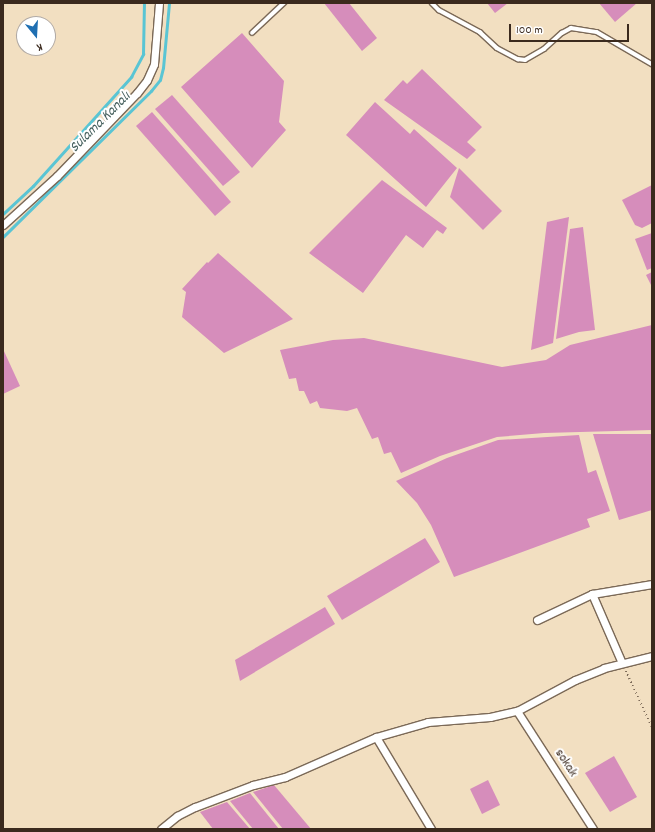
<!DOCTYPE html>
<meta charset="utf-8">
<style>
body{margin:0}
#map{position:relative;width:655px;height:832px;overflow:hidden;background:#f2dfc1;font-family:Dekko,sans-serif}
div>[style]{position:absolute}
[style*='--x']{left:calc(var(--x)*1px);top:calc(var(--y)*1px);width:calc(var(--w)*1px);rotate:calc(var(--a)*1deg)}
.stream>*{height:2.5px;margin:-1.25px;padding:0 1.25px;transform-origin:1.25px;border-radius:1.25px;background:#5ac5d4}
.building>*{inset:0;background:#d68dbb}
.path>*{height:1.5px;margin-top:-0.75px;transform-origin:0;background:repeating-linear-gradient(90deg,#7b6957 0 1px,transparent 0 4px)}
.roads{filter:drop-shadow(1px 0 #7b6957) drop-shadow(-1px 0 #7b6957) drop-shadow(0 1px #7b6957) drop-shadow(0 -1px #7b6957)}
.service>*{height:3.5px;margin:-1.75px;padding:0 1.75px;transform-origin:1.75px;border-radius:1.75px;background:#fff}
.minor>*{height:7px;margin:-3.5px;padding:0 3.5px;transform-origin:3.5px;border-radius:3.5px;background:#fff}
span{translate:-50% -50%;white-space:nowrap;text-align:center;line-height:1.15;-webkit-text-stroke:4px #fff;paint-order:stroke}
.street-label{font-size:14px;color:#3b2a1e}
.water-label{font-size:15px;color:#46605e;font-style:italic}
.frame{position:absolute;inset:0;border:4px solid #3b2a1e;pointer-events:none}
.north{position:absolute;left:16px;top:16px;width:40px;height:40px;box-sizing:border-box;background:#fff;border:1px solid #b1aaa5;border-radius:50%;rotate:162deg;font-size:11px;font-weight:700;line-height:16px;text-align:center;color:#3b2a1e}
.north::after{content:'';display:block;margin:auto;width:14px;height:18px;background:#1f6fb2;clip-path:polygon(50% 0,100% 100%,50% 72%,0 100%)}
.scale{position:absolute;left:509px;top:24px;width:120px;height:18px;box-sizing:border-box;border:2px solid #3b2a1e;border-top:0;padding-left:5px;font-size:12px;line-height:14px;white-space:nowrap;color:#3b2a1e;-webkit-text-stroke:3px #fff;paint-order:stroke}
</style>
<div id="map">
<div class="stream">
<div style="--x:3;--y:214;--w:41;--a:-43"></div>
<div style="--x:33;--y:186;--w:147;--a:-48"></div>
<div style="--x:131;--y:77;--w:26;--a:-62"></div>
<div style="--x:143;--y:54;--w:51;--a:-88.9"></div>
<div style="--x:3;--y:237;--w:208;--a:-44.6"></div>
<div style="--x:151;--y:91;--w:14;--a:-51"></div>
<div style="--x:160;--y:80;--w:12;--a:-76"></div>
<div style="--x:163;--y:68;--w:65;--a:-84.7"></div>
</div>
<div class="building">
<div style="clip-path:polygon(324px 3px,349px 3px,377px 38px,362px 51px)"></div>
<div style="clip-path:polygon(487px 3px,508px 3px,495px 13px)"></div>
<div style="clip-path:polygon(599px 3px,637px 3px,615px 22px)"></div>
<div style="clip-path:polygon(242px 33px,284px 81px,279px 122px,286px 130px,252px 168px,181px 87px)"></div>
<div style="clip-path:polygon(422px 69px,482px 127px,467px 142px,476px 150px,467px 159px,384px 100px,403px 80px,407px 84px)"></div>
<div style="clip-path:polygon(172px 95px,240px 172px,223px 186px,155px 109px)"></div>
<div style="clip-path:polygon(375px 102px,410px 134px,414px 129px,457px 168px,426px 207px,346px 135px)"></div>
<div style="clip-path:polygon(152px 112px,231px 202px,215px 216px,136px 126px)"></div>
<div style="clip-path:polygon(459px 168px,502px 211px,483px 230px,450px 197px)"></div>
<div style="clip-path:polygon(382px 180px,447px 228px,443px 234px,437px 230px,423px 248px,406px 235px,363px 293px,309px 253px)"></div>
<div style="clip-path:polygon(652px 185px,652px 223px,642px 228px,635px 225px,622px 200px)"></div>
<div style="clip-path:polygon(569px 217px,553px 343px,531px 350px,547px 222px)"></div>
<div style="clip-path:polygon(583px 227px,595px 330px,579px 332px,556px 339px,570px 229px)"></div>
<div style="clip-path:polygon(652px 233px,652px 268px,647px 270px,635px 239px)"></div>
<div style="clip-path:polygon(218px 253px,293px 319px,224px 353px,182px 317px,186px 292px,182px 289px,207px 262px,208px 263px)"></div>
<div style="clip-path:polygon(652px 272px,652px 287px,646px 275px)"></div>
<div style="clip-path:polygon(652px 325px,652px 430px,544px 433px,497px 437px,440px 456px,401px 473px,391px 452px,384px 454px,378px 437px,372px 439px,357px 408px,347px 411px,320px 408px,317px 401px,310px 404px,304px 391px,299px 391px,296px 378px,289px 379px,280px 350px,333px 340px,364px 338px,502px 367px,546px 360px,570px 345px)"></div>
<div style="clip-path:polygon(3px 349px,20px 386px,3px 394px)"></div>
<div style="clip-path:polygon(593px 434px,652px 434px,652px 510px,619px 520px)"></div>
<div style="clip-path:polygon(579px 435px,588px 473px,596px 470px,610px 511px,587px 519px,590px 527px,454px 577px,431px 525px,417px 503px,396px 481px,447px 458px,498px 440px)"></div>
<div style="clip-path:polygon(425px 538px,440px 562px,342px 620px,327px 596px)"></div>
<div style="clip-path:polygon(325px 607px,335px 624px,240px 681px,235px 660px)"></div>
<div style="clip-path:polygon(614px 756px,637px 797px,610px 812px,585px 773px)"></div>
<div style="clip-path:polygon(488px 780px,500px 805px,482px 814px,470px 789px)"></div>
<div style="clip-path:polygon(274px 785px,311px 829px,283px 829px,253px 792px)"></div>
<div style="clip-path:polygon(250px 793px,279px 829px,253px 829px,230px 801px)"></div>
<div style="clip-path:polygon(227px 802px,250px 829px,213px 829px,200px 812px)"></div>
</div>
<div class="path">
<div style="--x:626;--y:671;--w:62;--a:65.1"></div>
</div>
<div class="roads">
<div class="service">
<div style="--x:432;--y:3;--w:10;--a:45"></div>
<div style="--x:439;--y:10;--w:47;--a:28.2"></div>
<div style="--x:480;--y:32;--w:23;--a:43"></div>
<div style="--x:497;--y:48;--w:24;--a:28"></div>
<div style="--x:518;--y:59;--w:7;--a:8"></div>
<div style="--x:525;--y:60;--w:22;--a:-30"></div>
<div style="--x:544;--y:49;--w:24;--a:-42"></div>
<div style="--x:562;--y:33;--w:10;--a:-29"></div>
<div style="--x:571;--y:28;--w:26;--a:9"></div>
<div style="--x:597;--y:32;--w:64;--a:30.2"></div>
<div style="--x:252;--y:33;--w:44;--a:-43.2"></div>
</div>
<div class="minor">
<div style="--x:3;--y:225;--w:73;--a:-42.2"></div>
<div style="--x:57;--y:176;--w:115;--a:-46.1"></div>
<div style="--x:137;--y:93;--w:16;--a:-52"></div>
<div style="--x:147;--y:80;--w:17;--a:-66"></div>
<div style="--x:154;--y:64;--w:61;--a:-85.3"></div>
<div style="--x:592;--y:594;--w:75;--a:66.5"></div>
<div style="--x:537;--y:620;--w:61;--a:-25.3"></div>
<div style="--x:592;--y:594;--w:61;--a:-9.5"></div>
<div style="--x:517;--y:711;--w:140;--a:57.2"></div>
<div style="--x:376;--y:737;--w:107;--a:59.1"></div>
<div style="--x:161;--y:829;--w:21;--a:-39"></div>
<div style="--x:177;--y:816;--w:20;--a:-27"></div>
<div style="--x:195;--y:807;--w:62;--a:-20.8"></div>
<div style="--x:253;--y:785;--w:33;--a:-14"></div>
<div style="--x:285;--y:777;--w:99;--a:-23.7"></div>
<div style="--x:376;--y:737;--w:54;--a:-16.1"></div>
<div style="--x:428;--y:722;--w:62;--a:-4.6"></div>
<div style="--x:490;--y:717;--w:28;--a:-13"></div>
<div style="--x:517;--y:711;--w:66;--a:-28.1"></div>
<div style="--x:575;--y:680;--w:31;--a:-22"></div>
<div style="--x:604;--y:668;--w:49;--a:-14"></div>
</div>
</div>
<div class="street-label">
<span style="left:566px;top:763px;rotate:57deg">sokak</span>
</div>
<div class="water-label">
<span style="left:101px;top:123px;rotate:-45deg">Sulama Kanalı</span>
</div>
<div class="frame"></div>
<div class="north">K</div>
<div class="scale">100 m</div>
</div>
